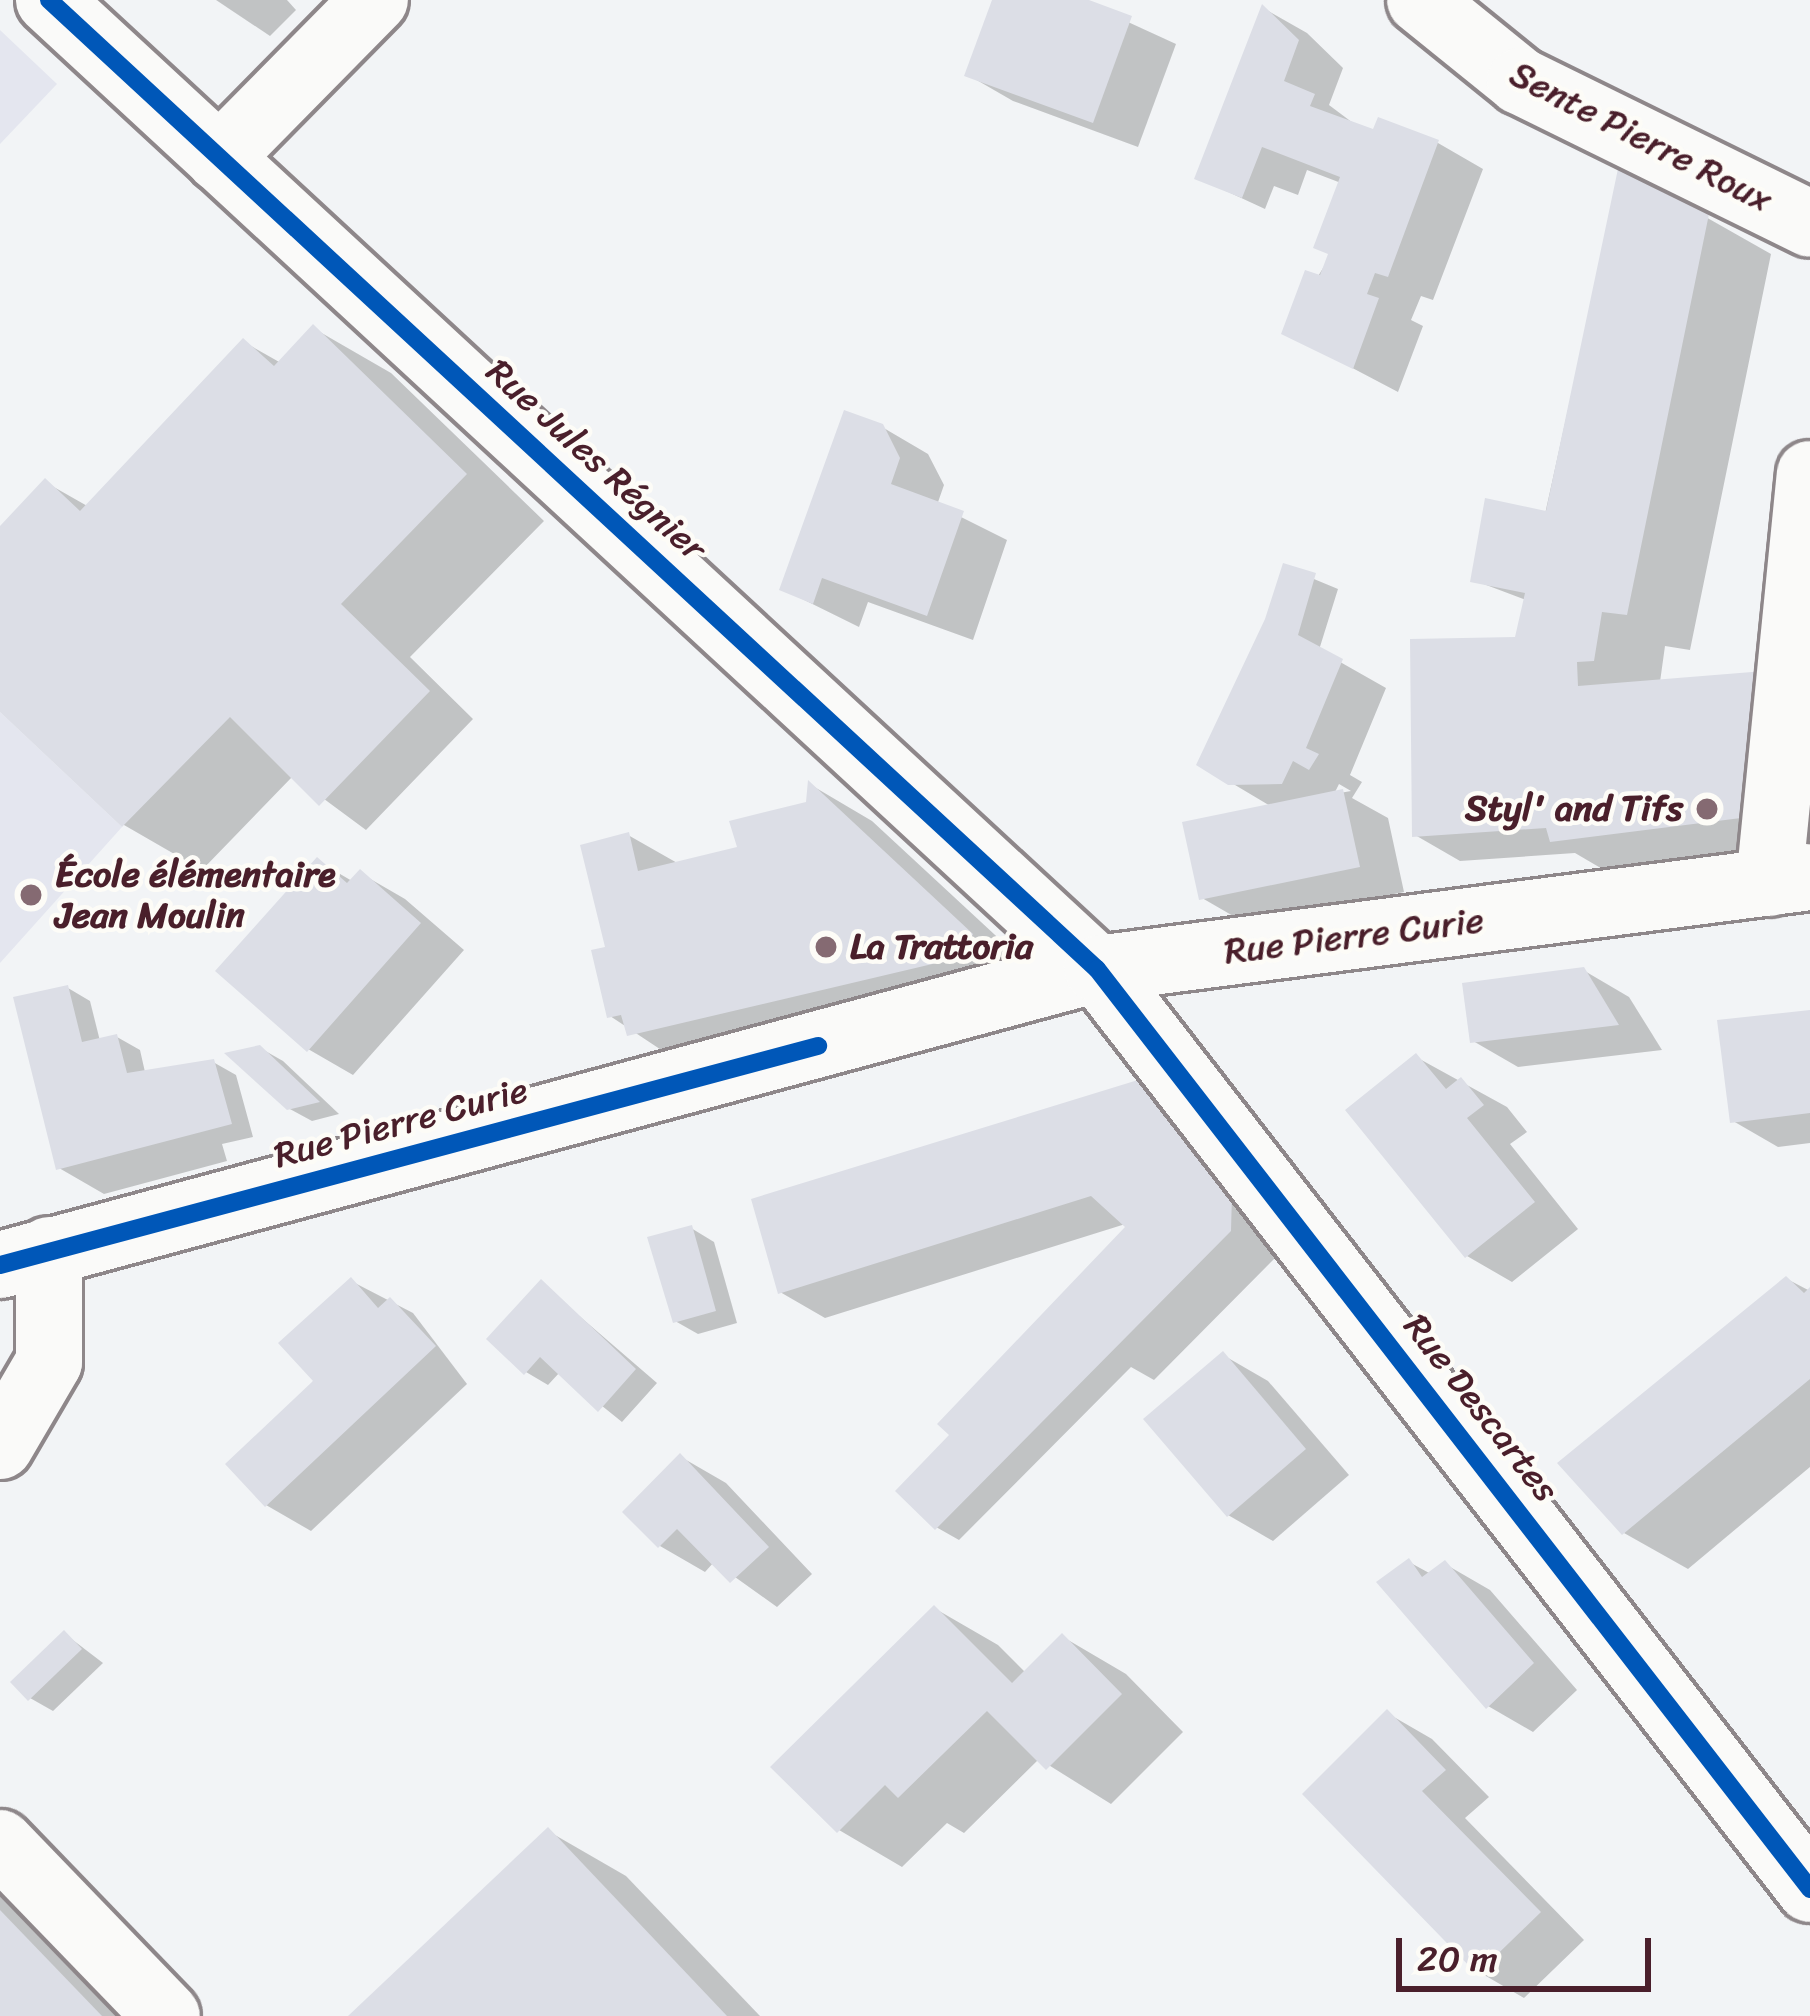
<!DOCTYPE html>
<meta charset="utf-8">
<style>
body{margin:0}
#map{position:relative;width:1810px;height:2016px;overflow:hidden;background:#f2f4f6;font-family:Sriracha,sans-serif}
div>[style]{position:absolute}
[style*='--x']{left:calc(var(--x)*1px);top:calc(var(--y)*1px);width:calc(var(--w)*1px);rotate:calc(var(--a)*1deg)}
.built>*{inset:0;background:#e4e6ef}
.shadow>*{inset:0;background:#0003}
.building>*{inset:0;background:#dcdee6}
.roads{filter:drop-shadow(3px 0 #8e878a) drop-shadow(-3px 0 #8e878a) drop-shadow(0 3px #8e878a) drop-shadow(0 -3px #8e878a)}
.minor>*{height:66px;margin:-33px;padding:0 33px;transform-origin:33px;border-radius:33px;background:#fafaf9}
.cycleway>*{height:18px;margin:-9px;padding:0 9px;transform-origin:9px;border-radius:9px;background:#0057b8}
.dots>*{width:33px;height:33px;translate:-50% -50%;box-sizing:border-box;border:6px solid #fdfcf7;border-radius:50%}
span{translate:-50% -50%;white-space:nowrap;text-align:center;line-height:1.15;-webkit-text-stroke:9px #fdfcf7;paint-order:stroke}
.street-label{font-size:36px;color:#4a1f2b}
.poi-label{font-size:36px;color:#4a1f2b;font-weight:700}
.right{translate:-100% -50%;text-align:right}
.left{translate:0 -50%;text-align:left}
.scale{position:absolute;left:1396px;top:1938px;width:255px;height:54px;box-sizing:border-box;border:6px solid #4a1f2b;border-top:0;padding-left:15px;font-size:36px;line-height:42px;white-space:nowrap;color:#4a1f2b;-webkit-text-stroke:9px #fdfcf7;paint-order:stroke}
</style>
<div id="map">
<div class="built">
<div style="clip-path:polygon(0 30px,57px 84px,0 144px)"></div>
<div style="clip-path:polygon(0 712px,122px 827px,0 963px)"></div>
</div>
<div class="shadow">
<div style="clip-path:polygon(216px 0,287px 0,296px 10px,270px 36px)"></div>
<div style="clip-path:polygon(995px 0,1080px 0,1176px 44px,1138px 147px,1013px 101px,968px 75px)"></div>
<div style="clip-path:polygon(1263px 8px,1307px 33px,1343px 68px,1329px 105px,1357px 126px,1438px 143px,1483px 169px,1433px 300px,1421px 296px,1411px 320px,1423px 326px,1398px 392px,1284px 332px,1331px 255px,1341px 183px,1307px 170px,1298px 195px,1274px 186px,1265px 209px,1198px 178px)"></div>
<div style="clip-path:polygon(1621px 169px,1771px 254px,1690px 650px,1665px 646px,1660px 682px,1810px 692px,1810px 852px,1616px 877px,1575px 853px,1460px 861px,1415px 835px,1517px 640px,1526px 600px,1473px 580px,1545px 514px)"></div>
<div style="clip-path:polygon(313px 328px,391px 373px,544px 521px,410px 657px,473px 719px,366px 830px,293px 776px,202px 870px,124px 825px,0 708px,0 530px,45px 482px,89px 507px,244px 342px,281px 363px)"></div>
<div style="clip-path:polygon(882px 427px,928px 454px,944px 485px,937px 505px,1007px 540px,973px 640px,868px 602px,859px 627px,782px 589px)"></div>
<div style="clip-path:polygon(evenodd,1285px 567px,1338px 589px,1319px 650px,1386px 688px,1350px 775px,1362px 782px,1352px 798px,1388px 818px,1404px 892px,1247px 924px,1202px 898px,1272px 807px,1230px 782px,1285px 567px,1339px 784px,1351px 791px,1334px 794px,1339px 784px)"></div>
<div style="clip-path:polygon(811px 785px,872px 821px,1036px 973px,693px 1071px,610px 1016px,609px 949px,628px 835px,679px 864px,741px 849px,809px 804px)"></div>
<div style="clip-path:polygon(318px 861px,352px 881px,360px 873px,405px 899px,464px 950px,353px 1075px,308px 1049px)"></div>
<div style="clip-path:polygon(1583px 970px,1629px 997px,1662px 1050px,1518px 1067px,1473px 1041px)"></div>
<div style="clip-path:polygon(68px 988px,90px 1001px,100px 1041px,117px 1037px,140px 1050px,145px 1072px,213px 1062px,236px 1075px,253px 1137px,222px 1144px,227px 1161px,104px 1194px,59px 1168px)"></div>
<div style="clip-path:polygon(1810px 1013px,1810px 1143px,1778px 1147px,1733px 1121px)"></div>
<div style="clip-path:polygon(260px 1048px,283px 1061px,339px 1114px,312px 1121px,288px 1108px)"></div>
<div style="clip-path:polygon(1416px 1057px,1507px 1107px,1527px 1132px,1510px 1144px,1578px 1229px,1512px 1282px,1467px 1256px)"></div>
<div style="clip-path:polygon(1138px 1084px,1183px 1110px,1276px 1223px,1276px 1257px,1154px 1380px,1131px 1367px,959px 1540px,936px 1527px,953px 1435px,1135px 1221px,825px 1318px,780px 1292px)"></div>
<div style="clip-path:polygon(691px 1228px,714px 1242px,737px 1323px,698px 1334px,675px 1321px)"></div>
<div style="clip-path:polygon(1787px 1279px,1810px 1291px,1810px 1467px,1688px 1569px,1624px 1533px)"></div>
<div style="clip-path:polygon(351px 1281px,413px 1313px,467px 1384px,311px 1531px,266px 1505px)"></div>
<div style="clip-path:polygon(541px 1283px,657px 1383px,622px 1422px,560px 1372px,548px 1385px,526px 1372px)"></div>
<div style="clip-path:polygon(1223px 1355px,1268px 1381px,1349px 1475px,1273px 1541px,1228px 1515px)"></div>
<div style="clip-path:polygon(681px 1457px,726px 1483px,812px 1574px,777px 1607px,714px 1562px,705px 1572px,660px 1546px)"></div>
<div style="clip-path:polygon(1409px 1562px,1431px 1574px,1445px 1564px,1490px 1590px,1577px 1690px,1533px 1732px,1488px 1706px)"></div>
<div style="clip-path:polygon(934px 1608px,998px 1645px,1026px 1673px,1063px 1637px,1126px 1674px,1183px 1732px,1111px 1804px,1039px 1759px,964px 1833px,947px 1823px,902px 1867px,839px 1830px)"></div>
<div style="clip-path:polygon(65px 1634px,103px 1663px,53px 1711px,30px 1698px)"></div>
<div style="clip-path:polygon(1387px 1713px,1432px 1739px,1489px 1797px,1465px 1818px,1584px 1940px,1524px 1998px,1479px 1972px)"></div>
<div style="clip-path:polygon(548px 1831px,626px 1876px,760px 2016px,352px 2016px)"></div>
<div style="clip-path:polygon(0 1883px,127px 2016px,0 2016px)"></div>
</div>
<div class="building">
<div style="clip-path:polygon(992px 0,1089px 0,1132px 16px,1093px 123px,964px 76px)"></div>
<div style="clip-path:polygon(1262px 4px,1299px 40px,1284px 81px,1315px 94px,1310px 106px,1373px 129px,1378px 117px,1439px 140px,1388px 277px,1375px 273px,1367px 294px,1379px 298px,1353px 369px,1281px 334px,1305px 270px,1320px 275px,1328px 254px,1313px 248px,1340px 177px,1262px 147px,1242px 198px,1194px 179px)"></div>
<div style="clip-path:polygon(1619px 164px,1709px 214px,1627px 615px,1602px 612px,1594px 661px,1577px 662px,1578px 686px,1777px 670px,1757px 816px,1550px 842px,1546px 828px,1412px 837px,1410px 639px,1515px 637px,1525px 593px,1470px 582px,1485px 498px,1546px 511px)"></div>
<div style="clip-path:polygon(313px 324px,467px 474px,341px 604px,430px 691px,319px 806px,230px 717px,122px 827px,0 712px,0 526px,45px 478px,80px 511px,243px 338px,274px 366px)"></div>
<div style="clip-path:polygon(844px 410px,883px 424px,900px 458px,891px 484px,964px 511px,927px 616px,822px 578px,813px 604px,779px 590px)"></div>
<div style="clip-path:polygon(1283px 563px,1316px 573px,1298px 635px,1343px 659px,1306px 748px,1319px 754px,1309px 770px,1293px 761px,1282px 784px,1228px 785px,1196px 765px,1265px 619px)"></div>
<div style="clip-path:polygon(808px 780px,973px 934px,962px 957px,627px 1036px,621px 1015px,607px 1018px,591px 950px,605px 947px,580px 845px,629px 832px,638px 871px,737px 847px,729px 821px,806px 802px)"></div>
<div style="clip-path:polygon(1343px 789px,1360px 867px,1199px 900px,1182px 822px)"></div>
<div style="clip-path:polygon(317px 857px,347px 883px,360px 869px,421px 923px,307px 1052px,215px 971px)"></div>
<div style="clip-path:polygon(1584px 967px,1619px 1025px,1470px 1043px,1462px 983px)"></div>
<div style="clip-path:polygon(68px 985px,82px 1042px,117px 1034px,127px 1073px,214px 1059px,232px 1124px,56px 1170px,13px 997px)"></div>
<div style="clip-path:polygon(1810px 1010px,1810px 1113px,1730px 1123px,1717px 1020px)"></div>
<div style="clip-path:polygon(260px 1045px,320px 1102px,287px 1110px,224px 1053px)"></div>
<div style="clip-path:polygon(1416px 1053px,1446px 1089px,1461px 1077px,1484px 1105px,1467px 1118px,1535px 1202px,1465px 1258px,1345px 1110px)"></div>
<div style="clip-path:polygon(1138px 1080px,1232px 1194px,1231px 1231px,935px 1530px,895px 1491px,949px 1435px,937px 1424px,1125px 1227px,1091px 1196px,778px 1294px,751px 1199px)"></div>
<div style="clip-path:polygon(692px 1225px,716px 1311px,673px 1323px,647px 1237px)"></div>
<div style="clip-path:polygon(1786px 1276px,1804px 1293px,1810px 1287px,1810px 1379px,1622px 1535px,1557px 1463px)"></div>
<div style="clip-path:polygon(351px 1277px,378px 1308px,390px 1297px,436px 1346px,265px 1507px,225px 1464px,313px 1381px,278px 1343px)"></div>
<div style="clip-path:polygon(541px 1279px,636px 1369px,598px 1412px,540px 1357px,524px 1375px,486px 1339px)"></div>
<div style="clip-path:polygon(1223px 1351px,1306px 1449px,1227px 1517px,1143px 1419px)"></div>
<div style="clip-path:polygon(680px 1453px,769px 1547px,730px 1583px,677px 1529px,658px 1548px,622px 1512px)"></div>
<div style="clip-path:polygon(1409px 1558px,1422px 1577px,1445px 1560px,1534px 1663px,1486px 1709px,1376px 1582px)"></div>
<div style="clip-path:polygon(934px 1605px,1012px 1683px,1062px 1633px,1122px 1694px,1046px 1770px,987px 1711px,898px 1798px,885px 1785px,837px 1833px,770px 1767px)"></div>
<div style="clip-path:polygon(64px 1630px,82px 1649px,28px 1701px,10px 1682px)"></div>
<div style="clip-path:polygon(1387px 1709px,1446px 1770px,1422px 1791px,1541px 1912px,1477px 1974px,1302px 1794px)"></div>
<div style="clip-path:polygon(548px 1827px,727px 2016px,348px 2016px)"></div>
<div style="clip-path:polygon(0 1910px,102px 2016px,0 2016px)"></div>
</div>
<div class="roads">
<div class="minor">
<div style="--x:49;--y:0;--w:1427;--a:42.76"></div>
<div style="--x:1097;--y:969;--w:1164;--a:52.22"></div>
<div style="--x:1420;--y:0;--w:129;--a:39"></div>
<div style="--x:1520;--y:81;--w:323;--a:26.2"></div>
<div style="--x:219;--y:158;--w:222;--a:-45.4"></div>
<div style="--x:1769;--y:883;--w:411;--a:-84.3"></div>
<div style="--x:0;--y:1265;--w:1136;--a:-15.1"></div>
<div style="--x:1097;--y:969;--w:719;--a:-7.35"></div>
<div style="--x:0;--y:1446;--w:97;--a:-59.7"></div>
<div style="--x:49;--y:1362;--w:112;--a:-90"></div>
<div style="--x:0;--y:1843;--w:240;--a:46"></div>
</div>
</div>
<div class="cycleway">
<div style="--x:49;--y:0;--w:1427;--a:42.76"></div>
<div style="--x:1097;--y:969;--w:1164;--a:52.22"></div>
<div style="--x:0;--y:1265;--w:847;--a:-14.99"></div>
</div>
<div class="dots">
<div style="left:1707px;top:809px;background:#856a72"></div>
<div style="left:31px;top:895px;background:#856a72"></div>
<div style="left:826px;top:947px;background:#856a72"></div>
</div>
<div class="street-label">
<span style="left:1641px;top:137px;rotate:27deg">Sente Pierre Roux</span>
<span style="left:596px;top:460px;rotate:42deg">Rue Jules Régnier</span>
<span style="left:1354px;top:936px;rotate:-7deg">Rue Pierre Curie</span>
<span style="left:401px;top:1123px;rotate:-15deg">Rue Pierre Curie</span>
<span style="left:1481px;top:1408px;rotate:52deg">Rue Descartes</span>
</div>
<div class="poi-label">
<span class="right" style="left:1683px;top:809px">Styl' and Tifs</span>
<span class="left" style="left:55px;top:895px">École élémentaire<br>Jean Moulin</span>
<span class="left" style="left:850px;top:947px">La Trattoria</span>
</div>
<div class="scale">20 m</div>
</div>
